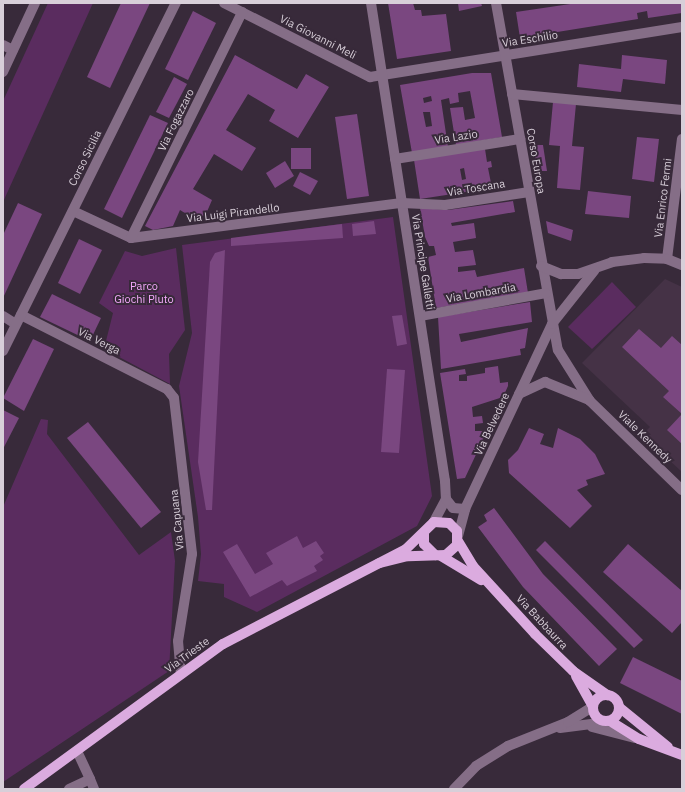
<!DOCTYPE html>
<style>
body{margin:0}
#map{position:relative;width:685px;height:792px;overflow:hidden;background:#382a3a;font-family:"IBM Plex Sans",sans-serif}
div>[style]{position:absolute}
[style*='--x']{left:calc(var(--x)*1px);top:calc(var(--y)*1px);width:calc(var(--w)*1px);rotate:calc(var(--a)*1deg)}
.built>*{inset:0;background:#453246}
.green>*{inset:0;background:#5a2c5f}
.building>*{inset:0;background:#7a4780}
.minor>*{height:10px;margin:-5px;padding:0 5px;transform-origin:5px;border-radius:5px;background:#856e87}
.major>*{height:10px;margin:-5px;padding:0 5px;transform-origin:5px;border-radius:5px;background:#dbabdf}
.major>.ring{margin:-5px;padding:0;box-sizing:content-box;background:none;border:10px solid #dbabdf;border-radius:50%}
span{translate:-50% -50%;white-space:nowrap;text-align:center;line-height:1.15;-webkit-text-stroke:4px #382a3a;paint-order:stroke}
.street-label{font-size:11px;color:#d8cfd9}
.park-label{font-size:11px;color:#f3a9fb}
.frame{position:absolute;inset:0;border:4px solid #d8cfd9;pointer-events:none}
</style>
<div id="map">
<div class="built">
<div style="clip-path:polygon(665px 279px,682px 287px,682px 472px,642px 435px,650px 427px,582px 363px)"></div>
</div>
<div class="green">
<div style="clip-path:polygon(48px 3px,93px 3px,3px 202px,3px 101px)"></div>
<div style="clip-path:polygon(393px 217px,432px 496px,417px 526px,257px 612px,224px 597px,224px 584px,198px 581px,201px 554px,198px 517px,179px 386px,192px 333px,182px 245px)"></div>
<div style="clip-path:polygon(176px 248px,185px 330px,169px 354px,170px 384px,104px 349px,113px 313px,99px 303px,125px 251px,142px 256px)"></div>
<div style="clip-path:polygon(612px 282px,636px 307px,592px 349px,568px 327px)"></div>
<div style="clip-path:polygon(41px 419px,48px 420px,47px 434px,139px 555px,171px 532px,175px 561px,169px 671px,3px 782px,3px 507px)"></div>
</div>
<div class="building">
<div style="clip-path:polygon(121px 3px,150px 3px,110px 88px,87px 77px)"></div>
<div style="clip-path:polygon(388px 3px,413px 3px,415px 10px,421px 10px,422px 16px,446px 14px,451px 51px,397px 59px)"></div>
<div style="clip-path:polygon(458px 3px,481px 3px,482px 6px,459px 11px)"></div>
<div style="clip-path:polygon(577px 3px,682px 3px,682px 13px,648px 18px,647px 11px,637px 13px,638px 19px,520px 38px,516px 12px)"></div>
<div style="clip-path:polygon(193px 11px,216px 23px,188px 80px,165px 69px)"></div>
<div style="clip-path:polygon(235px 55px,297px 89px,306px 74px,329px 87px,298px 138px,269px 121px,275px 110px,248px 94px,226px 130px,256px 148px,242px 171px,214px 154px,193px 189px,212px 200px,206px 214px,196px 220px,180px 210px,173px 226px,153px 230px,145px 226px)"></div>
<div style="clip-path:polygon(622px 55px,667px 60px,665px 84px,623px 79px,621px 92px,577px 87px,579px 64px,621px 69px)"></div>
<div style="clip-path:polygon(evenodd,472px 73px,491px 73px,502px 137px,456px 145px,450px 108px,463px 107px,465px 120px,475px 118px,470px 91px,458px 93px,459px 102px,450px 104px,449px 98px,441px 100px,448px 147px,412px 153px,400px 85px,472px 73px,431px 96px,432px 101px,424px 103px,423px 98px,431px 96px,472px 73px,423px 112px,430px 112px,432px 126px,426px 127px,423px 112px)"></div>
<div style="clip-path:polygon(174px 77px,187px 84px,169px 118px,156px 112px)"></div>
<div style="clip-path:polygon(553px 102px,576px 104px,572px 146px,584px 147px,580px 190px,557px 188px,560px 146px,549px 145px)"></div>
<div style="clip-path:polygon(357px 114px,369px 196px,347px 199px,335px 117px)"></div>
<div style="clip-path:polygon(150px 115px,168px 123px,122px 218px,104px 209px)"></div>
<div style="clip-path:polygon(637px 137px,659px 139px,654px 182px,632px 179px)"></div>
<div style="clip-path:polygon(533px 145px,543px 145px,547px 171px,537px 171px)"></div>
<div style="clip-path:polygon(291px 148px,311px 148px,311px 169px,291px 169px)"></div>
<div style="clip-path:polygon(evenodd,485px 149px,487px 162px,491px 161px,492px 167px,488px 168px,492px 188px,420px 199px,414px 160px,485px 149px,464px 168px,466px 179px,462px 180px,460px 169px,464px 168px)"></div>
<div style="clip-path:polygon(285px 161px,294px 176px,275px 188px,266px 173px)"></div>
<div style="clip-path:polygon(300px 172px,318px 181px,310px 195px,293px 186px)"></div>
<div style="clip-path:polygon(588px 191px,631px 196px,629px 218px,585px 214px)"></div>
<div style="clip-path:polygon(513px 201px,515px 212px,451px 223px,452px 226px,474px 223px,476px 238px,453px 242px,455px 252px,473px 250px,476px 265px,458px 267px,458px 272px,475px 270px,477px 277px,524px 268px,528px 293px,436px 308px,428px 257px,436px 255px,434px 246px,429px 246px,425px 237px,420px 208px,448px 210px)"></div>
<div style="clip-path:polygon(18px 203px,42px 214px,3px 298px,3px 235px)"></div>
<div style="clip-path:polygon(374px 221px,376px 234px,353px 236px,352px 224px)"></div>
<div style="clip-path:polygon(546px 221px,573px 230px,571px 241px,548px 233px)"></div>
<div style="clip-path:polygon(342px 224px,343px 238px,231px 246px,231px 238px)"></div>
<div style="clip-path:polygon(79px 239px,102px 250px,80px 294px,58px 283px)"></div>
<div style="clip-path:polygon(225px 250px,212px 510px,206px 510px,198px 462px,210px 262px,215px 253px)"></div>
<div style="clip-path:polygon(52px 294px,101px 318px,90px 341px,40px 317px)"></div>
<div style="clip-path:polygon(530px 302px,532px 322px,459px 334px,461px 342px,528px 328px,525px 348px,520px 349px,521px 355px,441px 369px,438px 317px)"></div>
<div style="clip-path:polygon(402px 315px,407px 344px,397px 346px,392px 316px)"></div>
<div style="clip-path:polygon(639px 329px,661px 348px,672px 336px,682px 345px,682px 444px,667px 430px,682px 414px,663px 397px,669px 391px,622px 347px)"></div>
<div style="clip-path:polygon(33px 339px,54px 349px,24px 411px,3px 398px)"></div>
<div style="clip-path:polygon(498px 366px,500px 383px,508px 382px,508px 386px,503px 397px,472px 407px,473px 417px,482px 416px,483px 423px,475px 424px,475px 431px,487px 431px,465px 478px,457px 479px,440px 373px,465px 369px,466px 374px,459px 375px,459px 381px,467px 381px,467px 376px,485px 373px,485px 368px)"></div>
<div style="clip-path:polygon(387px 369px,405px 370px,399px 453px,381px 452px)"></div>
<div style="clip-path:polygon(3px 410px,19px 418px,3px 449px)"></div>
<div style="clip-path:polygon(88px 422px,161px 512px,141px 528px,67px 438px)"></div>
<div style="clip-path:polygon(529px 428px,544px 434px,540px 444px,553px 448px,558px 428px,580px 439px,595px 454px,605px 474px,586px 480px,588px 485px,577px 490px,592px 506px,570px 528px,509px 473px,508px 460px,518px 450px)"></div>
<div style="clip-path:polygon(494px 508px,543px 574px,617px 649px,599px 666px,523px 587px,478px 527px,487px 521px,484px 515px)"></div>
<div style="clip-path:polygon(297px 536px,303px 548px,316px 541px,324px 553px,320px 556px,323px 560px,314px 566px,317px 571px,287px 586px,282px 580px,250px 597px,223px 552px,237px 544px,255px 574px,273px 564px,266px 553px)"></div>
<div style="clip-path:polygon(545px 541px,643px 640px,634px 648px,536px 550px)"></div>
<div style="clip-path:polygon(628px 544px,682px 591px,682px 622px,672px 633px,603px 572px)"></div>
<div style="clip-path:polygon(633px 657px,682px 681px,682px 714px,620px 683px)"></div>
</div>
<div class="minor">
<div style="--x:224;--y:3;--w:164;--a:26.9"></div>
<div style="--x:370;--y:77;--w:316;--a:-9.1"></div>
<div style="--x:371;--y:3;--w:484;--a:81.2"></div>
<div style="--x:445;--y:481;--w:18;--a:87"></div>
<div style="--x:446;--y:499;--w:26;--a:118"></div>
<div style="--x:496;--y:3;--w:352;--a:79.9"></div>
<div style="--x:558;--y:350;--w:60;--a:57.9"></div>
<div style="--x:590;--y:401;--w:128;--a:44.1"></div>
<div style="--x:3;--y:45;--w:11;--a:27"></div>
<div style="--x:3;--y:72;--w:76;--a:-65.1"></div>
<div style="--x:512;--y:94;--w:171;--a:5.4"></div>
<div style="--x:395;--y:159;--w:127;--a:-9.1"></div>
<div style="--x:73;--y:211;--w:64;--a:25"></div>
<div style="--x:131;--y:238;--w:273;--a:-7.4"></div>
<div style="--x:402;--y:203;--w:43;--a:2.7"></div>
<div style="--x:445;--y:205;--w:85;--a:-8.8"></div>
<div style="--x:131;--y:238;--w:252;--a:-63.8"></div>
<div style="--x:667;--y:259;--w:121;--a:-82.9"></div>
<div style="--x:541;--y:266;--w:22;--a:22"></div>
<div style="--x:561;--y:274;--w:17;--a:0"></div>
<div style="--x:578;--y:274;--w:36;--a:-19"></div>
<div style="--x:612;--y:262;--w:32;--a:-7"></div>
<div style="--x:644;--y:258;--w:23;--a:2"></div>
<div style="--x:667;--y:259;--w:16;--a:22"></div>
<div style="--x:21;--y:315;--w:164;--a:26.9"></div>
<div style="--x:167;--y:389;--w:11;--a:52"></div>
<div style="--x:174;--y:398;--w:157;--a:83.4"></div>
<div style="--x:192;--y:554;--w:88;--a:99.1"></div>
<div style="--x:178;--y:641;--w:33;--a:85"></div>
<div style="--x:3;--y:316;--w:15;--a:32"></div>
<div style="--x:420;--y:316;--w:128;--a:-10.3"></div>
<div style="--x:3;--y:351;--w:389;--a:-63.6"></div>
<div style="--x:519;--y:394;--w:29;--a:-25"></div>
<div style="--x:545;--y:382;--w:48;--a:22.2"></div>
<div style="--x:446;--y:499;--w:11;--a:52"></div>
<div style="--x:453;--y:508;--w:12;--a:5"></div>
<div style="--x:458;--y:536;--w:28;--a:-75"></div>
<div style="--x:465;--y:509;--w:204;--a:-64.8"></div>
<div style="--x:552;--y:324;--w:68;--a:-51.6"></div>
<div style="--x:592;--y:727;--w:44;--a:14.3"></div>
<div style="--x:560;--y:728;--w:47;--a:-7.3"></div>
<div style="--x:77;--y:751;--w:31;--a:65"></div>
<div style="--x:69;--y:789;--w:23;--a:-25"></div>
<div style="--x:90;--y:779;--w:11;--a:68"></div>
<div style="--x:454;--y:789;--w:32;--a:-46"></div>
<div style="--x:476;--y:766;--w:38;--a:-32"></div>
<div style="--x:508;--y:746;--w:65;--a:-21.8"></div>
<div style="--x:568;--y:722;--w:28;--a:-32"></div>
</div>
<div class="major">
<div style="--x:424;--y:534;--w:10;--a:90"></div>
<div style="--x:424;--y:544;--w:16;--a:45"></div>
<div style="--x:458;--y:541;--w:29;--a:59"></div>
<div style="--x:473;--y:566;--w:92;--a:47.6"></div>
<div style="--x:535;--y:634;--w:53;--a:44.2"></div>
<div style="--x:573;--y:671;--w:42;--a:35.2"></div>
<div style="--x:441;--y:556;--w:47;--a:31"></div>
<div style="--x:576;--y:676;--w:33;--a:61"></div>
<div class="ring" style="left:593px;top:695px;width:16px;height:16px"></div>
<div style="--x:619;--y:707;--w:63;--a:39.2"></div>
<div style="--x:610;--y:721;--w:34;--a:32"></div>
<div style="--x:639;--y:739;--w:46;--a:20.4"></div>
<div style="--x:24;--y:789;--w:246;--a:-36.1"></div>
<div style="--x:223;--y:644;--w:206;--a:-27.4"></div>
<div style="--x:406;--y:549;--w:39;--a:-44"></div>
<div style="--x:434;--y:522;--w:15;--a:4"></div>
<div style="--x:449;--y:523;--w:11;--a:45"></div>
<div style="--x:457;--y:531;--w:14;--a:90"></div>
<div style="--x:457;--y:545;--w:15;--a:138"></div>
<div style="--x:446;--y:555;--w:38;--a:178"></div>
<div style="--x:408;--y:556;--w:30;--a:166"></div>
</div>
<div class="street-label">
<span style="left:318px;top:37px;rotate:27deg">Via Giovanni Meli</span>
<span style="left:530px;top:39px;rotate:-9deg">Via Eschilio</span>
<span style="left:176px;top:120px;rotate:-64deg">Via Fogazzaro</span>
<span style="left:456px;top:137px;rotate:-9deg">Via Lazio</span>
<span style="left:85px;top:158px;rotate:-64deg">Corso Sicilia</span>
<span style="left:536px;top:161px;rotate:80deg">Corso Europa</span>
<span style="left:476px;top:188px;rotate:-9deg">Via Toscana</span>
<span style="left:663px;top:198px;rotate:-83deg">Via Enrico Fermi</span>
<span style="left:233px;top:213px;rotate:-7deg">Via Luigi Pirandello</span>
<span style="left:423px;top:262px;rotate:81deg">Via Principe Galletti</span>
<span style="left:481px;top:293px;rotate:-10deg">Via Lombardia</span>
<span style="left:99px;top:341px;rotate:27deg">Via Verga</span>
<span style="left:492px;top:424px;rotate:-65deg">Via Belvedere</span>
<span style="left:645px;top:437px;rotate:44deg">Viale Kennedy</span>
<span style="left:177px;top:520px;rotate:-96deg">Via Capuana</span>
<span style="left:542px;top:622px;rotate:47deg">Via Babbaurra</span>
<span style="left:187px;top:655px;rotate:-36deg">Via Trieste</span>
</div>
<div class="park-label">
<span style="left:144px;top:293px">Parco<br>Giochi Pluto</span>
</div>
<div class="frame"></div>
</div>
